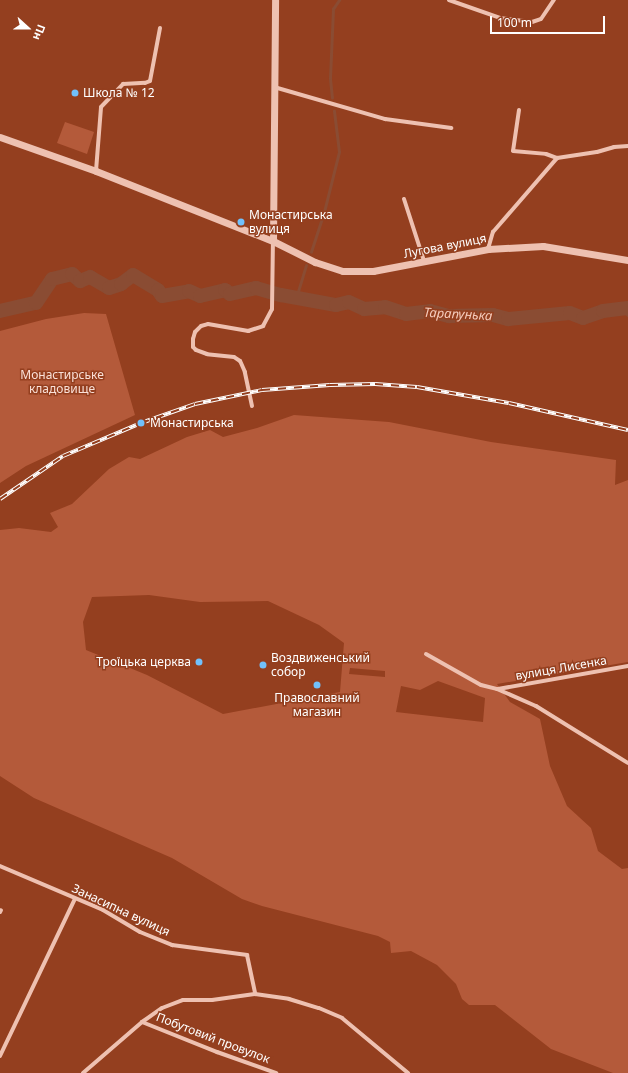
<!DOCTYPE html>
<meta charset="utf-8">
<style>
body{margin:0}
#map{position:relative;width:628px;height:1073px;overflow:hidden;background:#943f1f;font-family:"Noto Sans",sans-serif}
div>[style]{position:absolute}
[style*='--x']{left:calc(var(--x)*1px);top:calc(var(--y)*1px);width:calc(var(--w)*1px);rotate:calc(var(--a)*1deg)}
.green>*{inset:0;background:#b45a3a}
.stream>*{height:2.5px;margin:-1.25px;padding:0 1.25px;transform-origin:1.25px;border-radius:1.25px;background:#8a4c33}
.river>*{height:14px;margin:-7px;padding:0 7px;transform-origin:7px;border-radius:7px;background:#8a4c33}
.minor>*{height:4px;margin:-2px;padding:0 2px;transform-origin:2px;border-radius:2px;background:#eec1b1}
.tertiary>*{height:7px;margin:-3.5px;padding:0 3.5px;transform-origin:3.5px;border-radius:3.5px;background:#eec1b1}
.rail>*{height:4px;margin-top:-2px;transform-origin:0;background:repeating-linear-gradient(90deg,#943f1f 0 8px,#fff 0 16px);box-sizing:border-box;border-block:1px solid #fff}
.dots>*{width:11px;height:11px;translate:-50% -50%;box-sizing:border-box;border:2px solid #943f1f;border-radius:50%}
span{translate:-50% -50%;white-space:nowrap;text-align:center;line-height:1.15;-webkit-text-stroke:3px #943f1f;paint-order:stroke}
.poi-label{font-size:12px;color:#fff}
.left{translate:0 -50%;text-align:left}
.right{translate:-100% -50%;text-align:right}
.street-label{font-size:12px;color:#fff}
.park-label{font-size:12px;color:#fae0d7}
.water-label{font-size:13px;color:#f5ccbd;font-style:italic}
.north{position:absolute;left:8px;top:8px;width:40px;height:40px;-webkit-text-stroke:3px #943f1f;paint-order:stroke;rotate:111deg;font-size:11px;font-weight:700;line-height:16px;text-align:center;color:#fff}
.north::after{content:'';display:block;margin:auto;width:14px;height:18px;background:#fff;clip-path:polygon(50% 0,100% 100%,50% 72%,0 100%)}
.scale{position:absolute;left:490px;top:16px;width:115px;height:18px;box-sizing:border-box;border:2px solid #fff;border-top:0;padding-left:5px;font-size:12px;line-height:14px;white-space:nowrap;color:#fff;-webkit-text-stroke:3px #943f1f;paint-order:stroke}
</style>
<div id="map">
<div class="green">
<div style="clip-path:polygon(65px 122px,94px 132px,87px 154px,57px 143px)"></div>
<div style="clip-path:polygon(84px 313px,106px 314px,135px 415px,26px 466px,0 483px,0 331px,46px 319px)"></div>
<div style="clip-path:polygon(evenodd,294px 415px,389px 422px,491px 442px,616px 460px,615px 485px,628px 480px,628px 662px,497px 684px,510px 702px,540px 719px,550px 766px,567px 806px,591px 828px,598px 851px,622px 869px,628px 868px,628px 1073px,613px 1073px,551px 1049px,495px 1005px,469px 1005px,462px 999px,456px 984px,437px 965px,411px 951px,391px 953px,390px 942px,378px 936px,262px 906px,242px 899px,172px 858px,34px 798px,0 776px,0 530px,19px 528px,51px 532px,58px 527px,50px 513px,72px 504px,109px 469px,129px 457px,140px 459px,187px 437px,210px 430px,223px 437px,257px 428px,294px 415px,149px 595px,200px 602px,268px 601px,319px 625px,344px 643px,340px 692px,223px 714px,147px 675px,86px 650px,83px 622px,92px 597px,149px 595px,294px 415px,350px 668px,385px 671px,385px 677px,349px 674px,350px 668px,294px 415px,438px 681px,485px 698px,483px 722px,396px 712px,401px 686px,420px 690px,438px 681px)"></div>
</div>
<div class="stream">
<div style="--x:332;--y:98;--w:20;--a:-96"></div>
<div style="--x:330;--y:78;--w:69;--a:-87.5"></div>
<div style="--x:333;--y:9;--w:11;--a:-56"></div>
<div style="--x:311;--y:252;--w:38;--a:-72"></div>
<div style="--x:323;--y:216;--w:66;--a:-76"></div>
<div style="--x:339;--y:152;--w:41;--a:-97"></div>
<div style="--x:296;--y:298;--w:34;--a:-73"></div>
<div style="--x:621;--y:309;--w:9;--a:41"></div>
</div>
<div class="river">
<div style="--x:0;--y:311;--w:37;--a:-13"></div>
<div style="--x:36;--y:303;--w:29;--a:-56"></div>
<div style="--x:52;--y:279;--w:21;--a:-14"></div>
<div style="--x:72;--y:274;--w:11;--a:41"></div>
<div style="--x:80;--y:281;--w:11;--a:-22"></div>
<div style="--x:90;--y:277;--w:22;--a:30"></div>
<div style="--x:109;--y:288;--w:13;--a:-18"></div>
<div style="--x:121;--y:284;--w:15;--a:-37"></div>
<div style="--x:133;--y:275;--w:29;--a:31"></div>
<div style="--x:158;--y:290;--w:7;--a:56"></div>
<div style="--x:162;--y:296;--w:27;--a:-10"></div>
<div style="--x:189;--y:291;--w:12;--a:24"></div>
<div style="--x:200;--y:296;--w:26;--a:-13"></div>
<div style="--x:225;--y:290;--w:6;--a:39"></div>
<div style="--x:230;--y:294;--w:27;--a:-13"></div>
<div style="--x:256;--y:288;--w:26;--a:16"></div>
<div style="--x:281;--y:295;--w:56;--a:10.3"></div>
<div style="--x:336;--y:305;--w:13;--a:-13"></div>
<div style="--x:349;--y:302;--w:17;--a:25"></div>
<div style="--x:364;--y:309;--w:21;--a:-5"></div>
<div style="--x:385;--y:307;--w:22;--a:18"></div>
<div style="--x:406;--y:314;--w:24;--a:-7"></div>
<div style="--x:430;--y:311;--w:20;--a:15"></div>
<div style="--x:449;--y:316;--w:44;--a:-1.3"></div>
<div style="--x:493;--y:315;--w:16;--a:15"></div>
<div style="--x:508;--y:319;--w:62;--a:-5.5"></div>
<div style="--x:570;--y:313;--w:14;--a:21"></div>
<div style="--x:583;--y:318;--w:21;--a:-19"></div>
<div style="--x:603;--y:311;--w:25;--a:-7"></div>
</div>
<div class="minor">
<div style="--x:449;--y:0;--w:54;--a:19.4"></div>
<div style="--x:500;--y:18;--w:32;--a:7"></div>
<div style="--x:532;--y:22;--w:9;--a:-18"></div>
<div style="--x:541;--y:19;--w:23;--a:-56"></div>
<div style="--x:274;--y:87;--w:116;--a:16.1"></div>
<div style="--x:385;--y:119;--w:67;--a:7.8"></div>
<div style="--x:519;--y:110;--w:41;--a:98.3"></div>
<div style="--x:513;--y:151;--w:33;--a:5"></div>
<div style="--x:546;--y:154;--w:12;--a:20"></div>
<div style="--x:96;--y:171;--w:64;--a:-85.5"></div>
<div style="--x:101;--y:107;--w:32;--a:-46"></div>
<div style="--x:123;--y:84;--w:22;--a:-3"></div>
<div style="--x:145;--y:83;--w:5;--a:-22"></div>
<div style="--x:150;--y:81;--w:54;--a:-79.3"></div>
<div style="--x:404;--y:199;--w:65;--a:72.1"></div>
<div style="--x:488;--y:249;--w:18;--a:-74"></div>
<div style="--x:493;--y:232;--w:98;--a:-49.1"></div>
<div style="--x:557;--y:158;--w:40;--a:-8.5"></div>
<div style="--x:597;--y:152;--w:18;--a:-16"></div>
<div style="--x:614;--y:147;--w:14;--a:-4"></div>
<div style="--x:252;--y:406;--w:35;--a:-102"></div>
<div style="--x:245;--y:372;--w:12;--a:-114"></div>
<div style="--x:240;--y:361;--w:7;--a:-146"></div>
<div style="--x:234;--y:357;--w:27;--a:-174"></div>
<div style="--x:207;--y:354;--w:12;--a:-160"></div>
<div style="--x:196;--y:350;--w:4;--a:-135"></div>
<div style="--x:193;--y:347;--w:8;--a:-90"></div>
<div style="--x:193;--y:339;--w:7;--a:-74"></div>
<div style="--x:195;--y:332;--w:8;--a:-45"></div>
<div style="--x:201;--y:326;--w:7;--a:-16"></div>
<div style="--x:208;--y:324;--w:41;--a:9.9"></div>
<div style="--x:248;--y:331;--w:16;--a:-18"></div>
<div style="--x:263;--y:326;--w:19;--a:-62"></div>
<div style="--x:272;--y:309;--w:68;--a:-89.2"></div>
<div style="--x:426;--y:654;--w:63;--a:29.4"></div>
<div style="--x:481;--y:685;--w:16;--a:14"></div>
<div style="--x:497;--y:689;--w:43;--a:23.6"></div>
<div style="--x:536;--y:706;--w:108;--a:31.8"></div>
<div style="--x:498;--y:689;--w:132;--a:-10"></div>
<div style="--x:0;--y:866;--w:112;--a:23.1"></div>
<div style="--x:103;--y:910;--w:43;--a:30.7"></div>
<div style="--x:140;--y:932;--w:35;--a:22"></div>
<div style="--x:172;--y:945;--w:76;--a:7.6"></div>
<div style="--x:247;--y:955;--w:40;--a:78"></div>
<div style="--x:0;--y:912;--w:2;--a:-63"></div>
<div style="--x:142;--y:1022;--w:81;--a:21.8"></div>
<div style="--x:217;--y:1052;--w:63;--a:19.6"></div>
<div style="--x:0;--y:1056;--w:174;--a:-64.5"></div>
<div style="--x:83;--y:1073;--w:78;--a:-40.8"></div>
<div style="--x:142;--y:1022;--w:24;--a:-35"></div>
<div style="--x:162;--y:1008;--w:22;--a:-21"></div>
<div style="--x:183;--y:1000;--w:29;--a:0"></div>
<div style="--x:212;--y:1000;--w:43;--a:-7.9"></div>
<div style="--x:255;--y:994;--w:34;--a:8"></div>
<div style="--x:289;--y:999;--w:31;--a:17"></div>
<div style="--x:319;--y:1008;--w:25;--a:23"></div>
<div style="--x:342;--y:1018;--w:86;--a:39.8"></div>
</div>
<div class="tertiary">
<div style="--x:0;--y:137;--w:102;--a:19.5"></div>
<div style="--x:96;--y:171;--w:190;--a:21.6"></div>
<div style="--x:273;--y:241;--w:47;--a:26.6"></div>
<div style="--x:315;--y:262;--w:29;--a:18"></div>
<div style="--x:343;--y:271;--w:30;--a:0"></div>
<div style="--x:373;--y:271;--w:117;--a:-10.8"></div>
<div style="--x:488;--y:249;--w:55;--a:-3.1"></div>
<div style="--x:543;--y:246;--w:86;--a:9.4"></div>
<div style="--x:273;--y:241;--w:241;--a:-89.5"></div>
</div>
<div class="rail">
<div style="--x:0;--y:499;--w:76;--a:-34.3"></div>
<div style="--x:63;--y:456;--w:85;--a:-22.9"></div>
<div style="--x:141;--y:423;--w:57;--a:-19.4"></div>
<div style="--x:195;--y:404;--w:68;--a:-11.8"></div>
<div style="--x:262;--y:390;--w:68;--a:-4.2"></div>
<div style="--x:330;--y:385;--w:45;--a:-1.3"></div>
<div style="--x:375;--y:384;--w:42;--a:4.1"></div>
<div style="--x:417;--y:387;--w:93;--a:9.9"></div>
<div style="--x:509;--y:403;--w:122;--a:12.8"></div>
</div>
<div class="dots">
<div style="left:75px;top:93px;background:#71c1fc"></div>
<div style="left:241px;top:222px;background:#71c1fc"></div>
<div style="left:141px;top:423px;background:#71c1fc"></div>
<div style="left:199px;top:662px;background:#71c1fc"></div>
<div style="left:263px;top:665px;background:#71c1fc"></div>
<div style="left:317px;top:685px;background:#71c1fc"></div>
</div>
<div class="poi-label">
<span class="left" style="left:83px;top:93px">Школа № 12</span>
<span class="left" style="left:249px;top:222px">Монастирська<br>вулиця</span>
<span class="left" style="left:150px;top:423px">Монастирська</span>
<span class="left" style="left:271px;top:665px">Воздвиженський<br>собор</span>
<span class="right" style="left:191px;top:662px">Троїцька церква</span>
<span style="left:317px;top:705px">Православний<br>магазин</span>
</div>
<div class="street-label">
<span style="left:445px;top:246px;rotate:-11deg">Лугова вулиця</span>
<span style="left:561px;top:668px;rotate:-10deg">вулиця Лисенка</span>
<span style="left:121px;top:910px;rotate:25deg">Занасипна вулиця</span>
<span style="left:213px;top:1038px;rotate:21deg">Побутовий провулок</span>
</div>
<div class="park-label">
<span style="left:62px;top:382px">Монастирське<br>кладовище</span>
</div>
<div class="water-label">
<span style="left:458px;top:314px;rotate:3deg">Тарапунька</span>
</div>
<div class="north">Пн</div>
<div class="scale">100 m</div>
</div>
